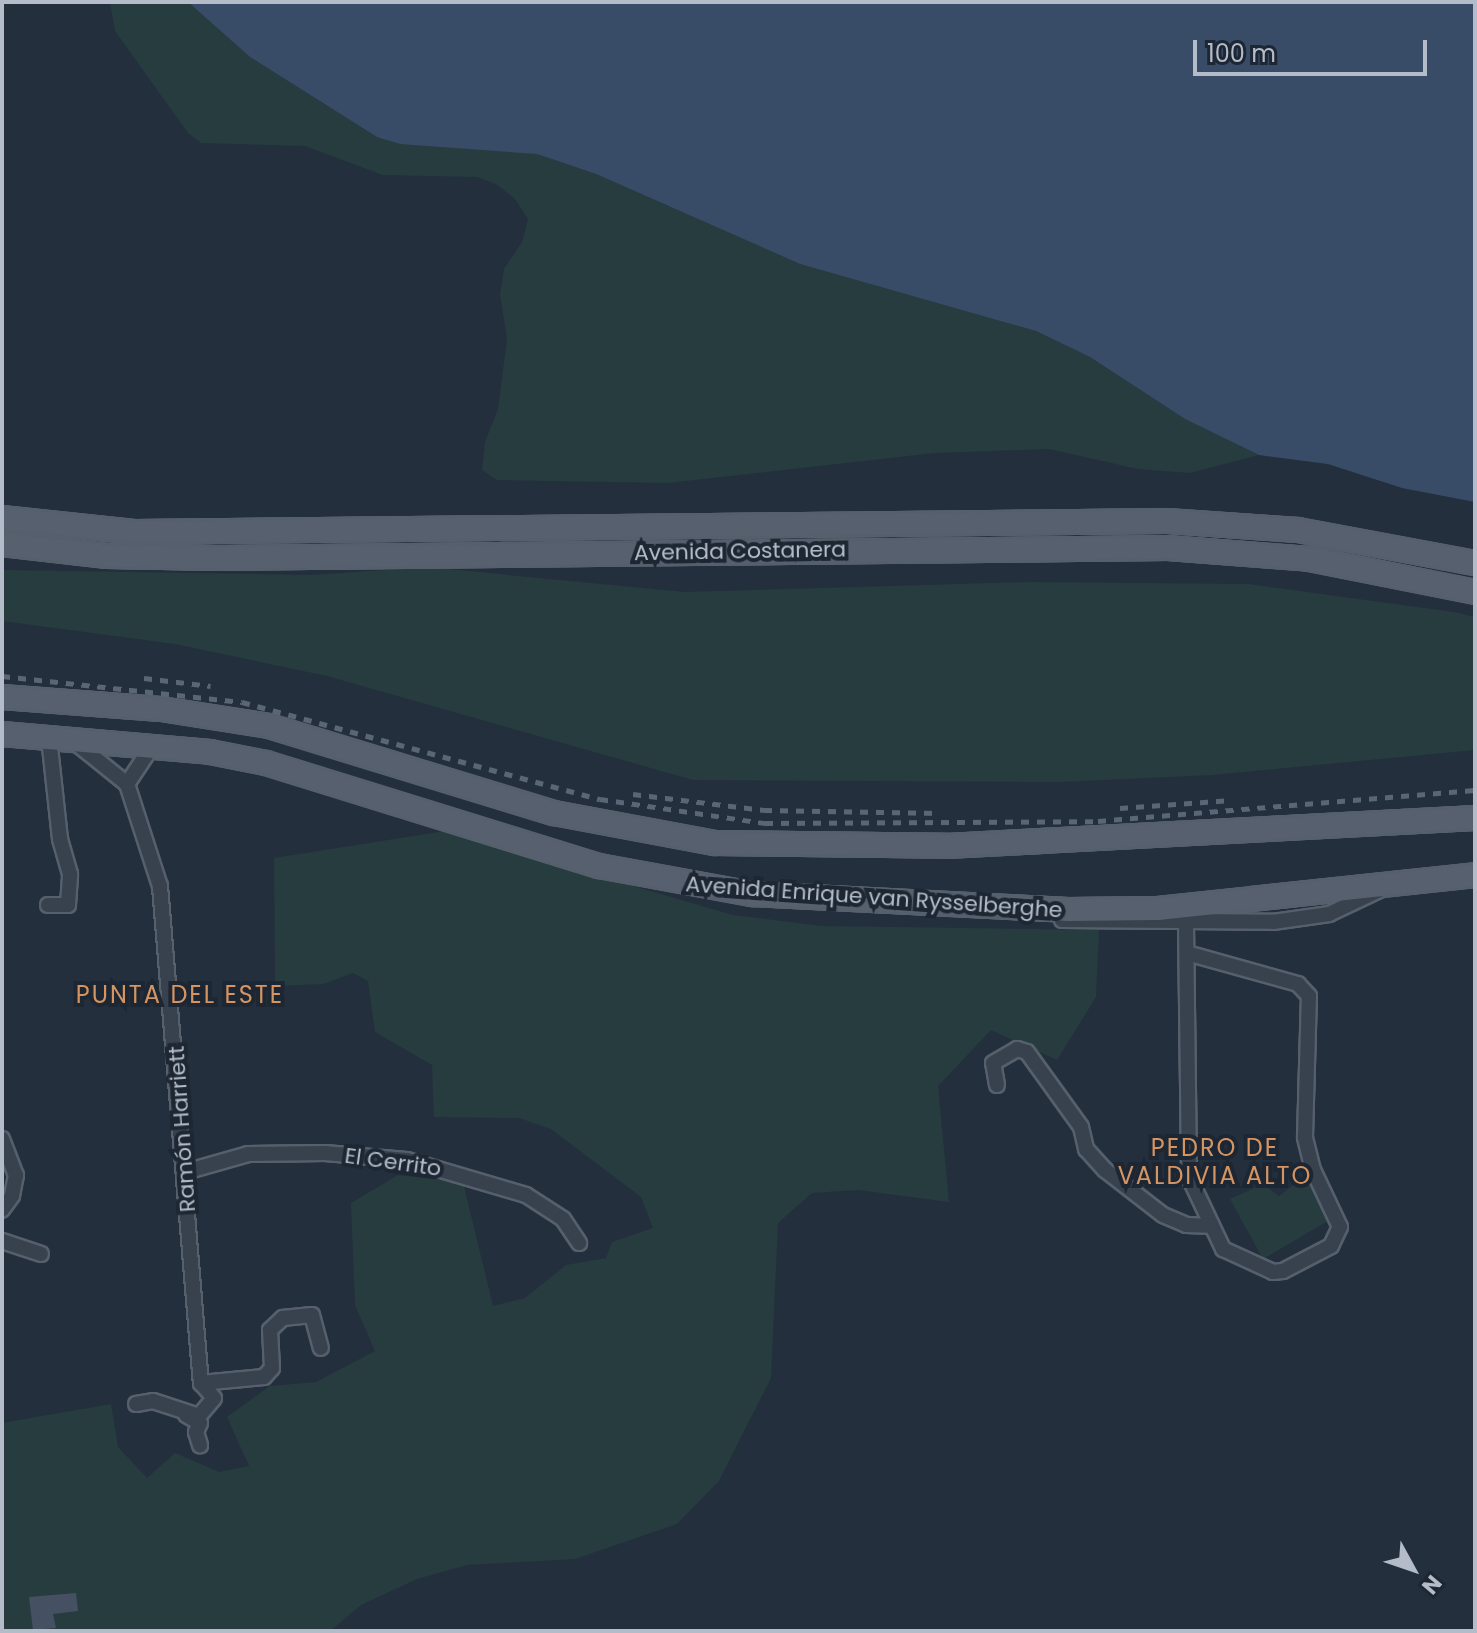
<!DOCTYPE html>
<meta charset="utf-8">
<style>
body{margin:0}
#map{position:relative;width:1477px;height:1633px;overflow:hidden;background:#242f3e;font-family:Poppins,sans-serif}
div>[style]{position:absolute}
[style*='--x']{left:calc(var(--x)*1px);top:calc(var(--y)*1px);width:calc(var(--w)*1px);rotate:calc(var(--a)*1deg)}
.green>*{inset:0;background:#263c3f}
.water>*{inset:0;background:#394c67}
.building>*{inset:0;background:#455162}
.roads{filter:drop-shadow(2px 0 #565f6c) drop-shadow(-2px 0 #565f6c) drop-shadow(0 2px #565f6c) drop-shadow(0 -2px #565f6c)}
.minor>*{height:14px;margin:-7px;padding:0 7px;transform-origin:7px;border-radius:7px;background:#38414e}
.primary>*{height:22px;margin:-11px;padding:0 11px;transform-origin:11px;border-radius:11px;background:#56606e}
.rail>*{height:5px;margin-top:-2.5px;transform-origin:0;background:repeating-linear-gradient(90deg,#5a6575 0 8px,transparent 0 16px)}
span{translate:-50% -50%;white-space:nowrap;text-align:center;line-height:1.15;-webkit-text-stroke:8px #1d2633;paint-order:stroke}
.street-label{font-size:22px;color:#b4bcc9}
.neighbourhood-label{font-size:24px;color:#d59563;letter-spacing:2px}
.frame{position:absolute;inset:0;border:4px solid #b4bcc9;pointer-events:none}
.north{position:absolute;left:1373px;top:1529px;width:80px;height:80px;-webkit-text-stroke:6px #1d2633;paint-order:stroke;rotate:130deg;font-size:22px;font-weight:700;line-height:32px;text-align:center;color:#b4bcc9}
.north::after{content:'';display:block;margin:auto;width:28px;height:36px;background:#b4bcc9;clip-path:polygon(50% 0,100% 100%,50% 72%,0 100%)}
.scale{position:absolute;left:1193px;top:40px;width:234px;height:36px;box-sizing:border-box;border:4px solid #b4bcc9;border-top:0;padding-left:10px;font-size:24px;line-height:28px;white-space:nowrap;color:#b4bcc9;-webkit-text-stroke:6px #1d2633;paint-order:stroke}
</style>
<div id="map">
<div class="green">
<div style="clip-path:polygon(110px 2px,188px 2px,250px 57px,377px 137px,537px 154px,596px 174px,800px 264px,1036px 331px,1090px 357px,1185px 419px,1259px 455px,1190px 473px,1138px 469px,1049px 449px,934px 453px,668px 483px,497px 480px,482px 470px,485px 442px,498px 409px,507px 339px,500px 294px,504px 269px,522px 242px,528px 219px,515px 199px,496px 184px,477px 177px,383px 175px,305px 146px,201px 143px,188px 133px,115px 31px)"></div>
<div style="clip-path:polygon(427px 567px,684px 592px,1031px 582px,1248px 584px,1454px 612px,1475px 617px,1475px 750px,1212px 775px,1060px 782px,693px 780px,327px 676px,175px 644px,2px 621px,2px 570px,313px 575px)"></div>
<div style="clip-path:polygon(445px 831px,733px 915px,822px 926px,1099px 930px,1096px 997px,1057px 1060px,991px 1030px,938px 1086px,949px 1202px,858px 1190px,812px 1193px,778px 1223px,771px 1378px,719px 1481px,677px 1524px,575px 1559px,467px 1565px,417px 1579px,361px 1605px,330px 1631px,2px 1631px,2px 1423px,111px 1404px,118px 1447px,147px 1478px,175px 1453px,219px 1472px,249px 1466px,227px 1417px,270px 1386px,316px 1382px,375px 1351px,355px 1305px,351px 1203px,398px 1175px,463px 1182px,493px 1306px,525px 1298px,566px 1265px,606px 1258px,612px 1242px,653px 1228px,641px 1197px,551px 1129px,519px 1118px,434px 1117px,432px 1065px,375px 1032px,368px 981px,353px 973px,323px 984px,275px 986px,274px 858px)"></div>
<div style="clip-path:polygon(1313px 1170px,1343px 1212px,1263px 1259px,1230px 1199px,1263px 1184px,1279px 1196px)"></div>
</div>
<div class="water">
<div style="clip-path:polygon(188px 2px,1475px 2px,1475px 502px,1402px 488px,1328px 464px,1259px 455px,1185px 419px,1090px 357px,1036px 331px,800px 264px,596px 174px,537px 154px,400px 144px,377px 137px,250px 57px)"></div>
</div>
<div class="building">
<div style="clip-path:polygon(76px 1593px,78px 1611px,53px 1614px,56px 1628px,33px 1630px,29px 1597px)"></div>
</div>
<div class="roads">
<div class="minor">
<div style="--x:76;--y:743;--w:65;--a:38.8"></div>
<div style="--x:127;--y:784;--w:107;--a:72.1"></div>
<div style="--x:160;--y:886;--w:499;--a:85.3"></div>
<div style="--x:127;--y:784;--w:43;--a:-56.3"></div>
<div style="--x:48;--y:905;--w:20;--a:0"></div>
<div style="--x:68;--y:905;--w:31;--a:-86"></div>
<div style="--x:70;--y:874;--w:36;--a:-106"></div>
<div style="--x:60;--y:839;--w:102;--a:-96.2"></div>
<div style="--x:1062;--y:920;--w:211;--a:0.5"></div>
<div style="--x:1273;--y:922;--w:57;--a:-8.1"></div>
<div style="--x:1329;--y:914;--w:59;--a:-25.3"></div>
<div style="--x:1186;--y:924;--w:253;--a:89.3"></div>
<div style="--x:1189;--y:1177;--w:80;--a:64.7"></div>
<div style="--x:1223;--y:1249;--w:55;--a:24.7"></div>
<div style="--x:1273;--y:1272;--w:10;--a:-6"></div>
<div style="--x:1283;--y:1271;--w:54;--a:-27.5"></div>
<div style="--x:1331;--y:1246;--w:21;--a:-65"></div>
<div style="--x:1340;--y:1227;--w:63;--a:-115.3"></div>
<div style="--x:1313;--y:1170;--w:34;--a:-104"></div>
<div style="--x:1305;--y:1137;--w:141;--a:-88.4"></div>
<div style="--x:1309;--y:996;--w:16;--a:-133"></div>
<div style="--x:1298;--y:984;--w:115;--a:-164.4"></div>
<div style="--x:997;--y:1085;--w:22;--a:-100"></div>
<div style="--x:993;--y:1063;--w:28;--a:-30"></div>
<div style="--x:1017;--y:1049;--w:10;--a:17"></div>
<div style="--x:1027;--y:1052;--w:92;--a:54.2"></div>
<div style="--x:1081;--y:1127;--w:23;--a:77"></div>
<div style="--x:1086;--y:1149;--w:28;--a:48"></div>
<div style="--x:1105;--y:1170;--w:73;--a:37.8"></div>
<div style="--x:1163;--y:1215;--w:25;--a:23"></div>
<div style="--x:1186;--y:1225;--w:25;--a:2"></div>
<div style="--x:2;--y:1139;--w:39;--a:69"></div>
<div style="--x:16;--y:1175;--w:21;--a:101"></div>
<div style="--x:12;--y:1196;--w:17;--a:126"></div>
<div style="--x:185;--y:1172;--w:66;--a:-15.9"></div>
<div style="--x:248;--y:1154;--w:77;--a:-0.7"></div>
<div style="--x:325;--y:1153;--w:82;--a:4.9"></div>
<div style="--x:407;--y:1160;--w:124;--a:16.4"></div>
<div style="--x:526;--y:1195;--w:44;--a:33"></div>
<div style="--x:563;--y:1219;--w:29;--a:56"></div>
<div style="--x:2;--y:1241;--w:41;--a:18.4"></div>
<div style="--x:201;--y:1383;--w:63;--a:-5.4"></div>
<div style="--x:264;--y:1377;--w:12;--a:-48"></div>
<div style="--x:272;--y:1368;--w:38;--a:-93"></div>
<div style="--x:270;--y:1330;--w:18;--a:-43"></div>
<div style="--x:283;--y:1318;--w:29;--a:-6"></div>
<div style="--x:312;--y:1315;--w:34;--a:75"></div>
<div style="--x:136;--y:1404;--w:17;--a:-10"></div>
<div style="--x:153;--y:1401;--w:48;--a:18.1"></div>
<div style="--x:199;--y:1416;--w:23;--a:-50"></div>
<div style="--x:214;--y:1398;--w:20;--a:-131"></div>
<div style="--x:186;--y:1415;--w:16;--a:30"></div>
<div style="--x:200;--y:1423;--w:10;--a:114"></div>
<div style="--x:196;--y:1432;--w:14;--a:73"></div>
</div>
<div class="primary">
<div style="--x:2;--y:518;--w:135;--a:6"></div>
<div style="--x:136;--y:532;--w:1031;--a:-0.61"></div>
<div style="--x:1167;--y:521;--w:131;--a:3.9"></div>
<div style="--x:1298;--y:530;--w:180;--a:10.6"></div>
<div style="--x:2;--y:544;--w:106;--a:6.5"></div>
<div style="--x:107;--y:556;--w:108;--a:1.1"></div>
<div style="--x:215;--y:558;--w:953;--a:-0.6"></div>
<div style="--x:1168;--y:548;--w:142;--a:4.4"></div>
<div style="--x:1310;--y:559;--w:168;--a:11.3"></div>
<div style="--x:2;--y:697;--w:159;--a:4.3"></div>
<div style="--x:161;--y:709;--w:109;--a:8.9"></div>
<div style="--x:269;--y:726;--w:298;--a:17"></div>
<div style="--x:554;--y:813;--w:164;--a:10.6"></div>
<div style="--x:715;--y:843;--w:232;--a:0.7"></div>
<div style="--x:947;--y:846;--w:529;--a:-3.04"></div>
<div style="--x:2;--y:734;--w:209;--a:4.9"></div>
<div style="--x:210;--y:752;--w:57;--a:11.1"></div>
<div style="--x:266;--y:763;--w:349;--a:17.2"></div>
<div style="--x:599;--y:866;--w:156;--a:10.4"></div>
<div style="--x:752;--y:894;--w:317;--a:2.9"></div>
<div style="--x:1069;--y:910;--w:89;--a:-0.6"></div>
<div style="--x:1158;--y:909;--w:319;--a:-6.1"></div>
</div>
</div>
<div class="rail">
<div style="--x:2;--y:676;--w:241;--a:6.2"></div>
<div style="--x:242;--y:702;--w:371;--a:15.2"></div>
<div style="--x:600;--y:799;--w:167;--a:8.3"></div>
<div style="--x:765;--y:823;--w:333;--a:-0.3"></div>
<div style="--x:1098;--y:821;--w:378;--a:-4.7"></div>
<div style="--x:144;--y:678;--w:67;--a:6.8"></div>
<div style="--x:633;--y:794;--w:132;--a:7"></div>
<div style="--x:764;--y:810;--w:176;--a:1"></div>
<div style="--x:1120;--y:808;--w:112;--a:-4.1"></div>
</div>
<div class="street-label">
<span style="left:740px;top:551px;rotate:-1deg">Avenida Costanera</span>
<span style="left:874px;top:897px;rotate:4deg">Avenida Enrique van Rysselberghe</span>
<span style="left:182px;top:1129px;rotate:-94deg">Ramón Harriett</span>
<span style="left:393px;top:1162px;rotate:8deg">El Cerrito</span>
</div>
<div class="neighbourhood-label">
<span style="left:180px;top:995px">PUNTA DEL ESTE</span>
<span style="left:1215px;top:1162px">PEDRO DE<br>VALDIVIA ALTO</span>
</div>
<div class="frame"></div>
<div class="north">N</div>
<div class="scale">100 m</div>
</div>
